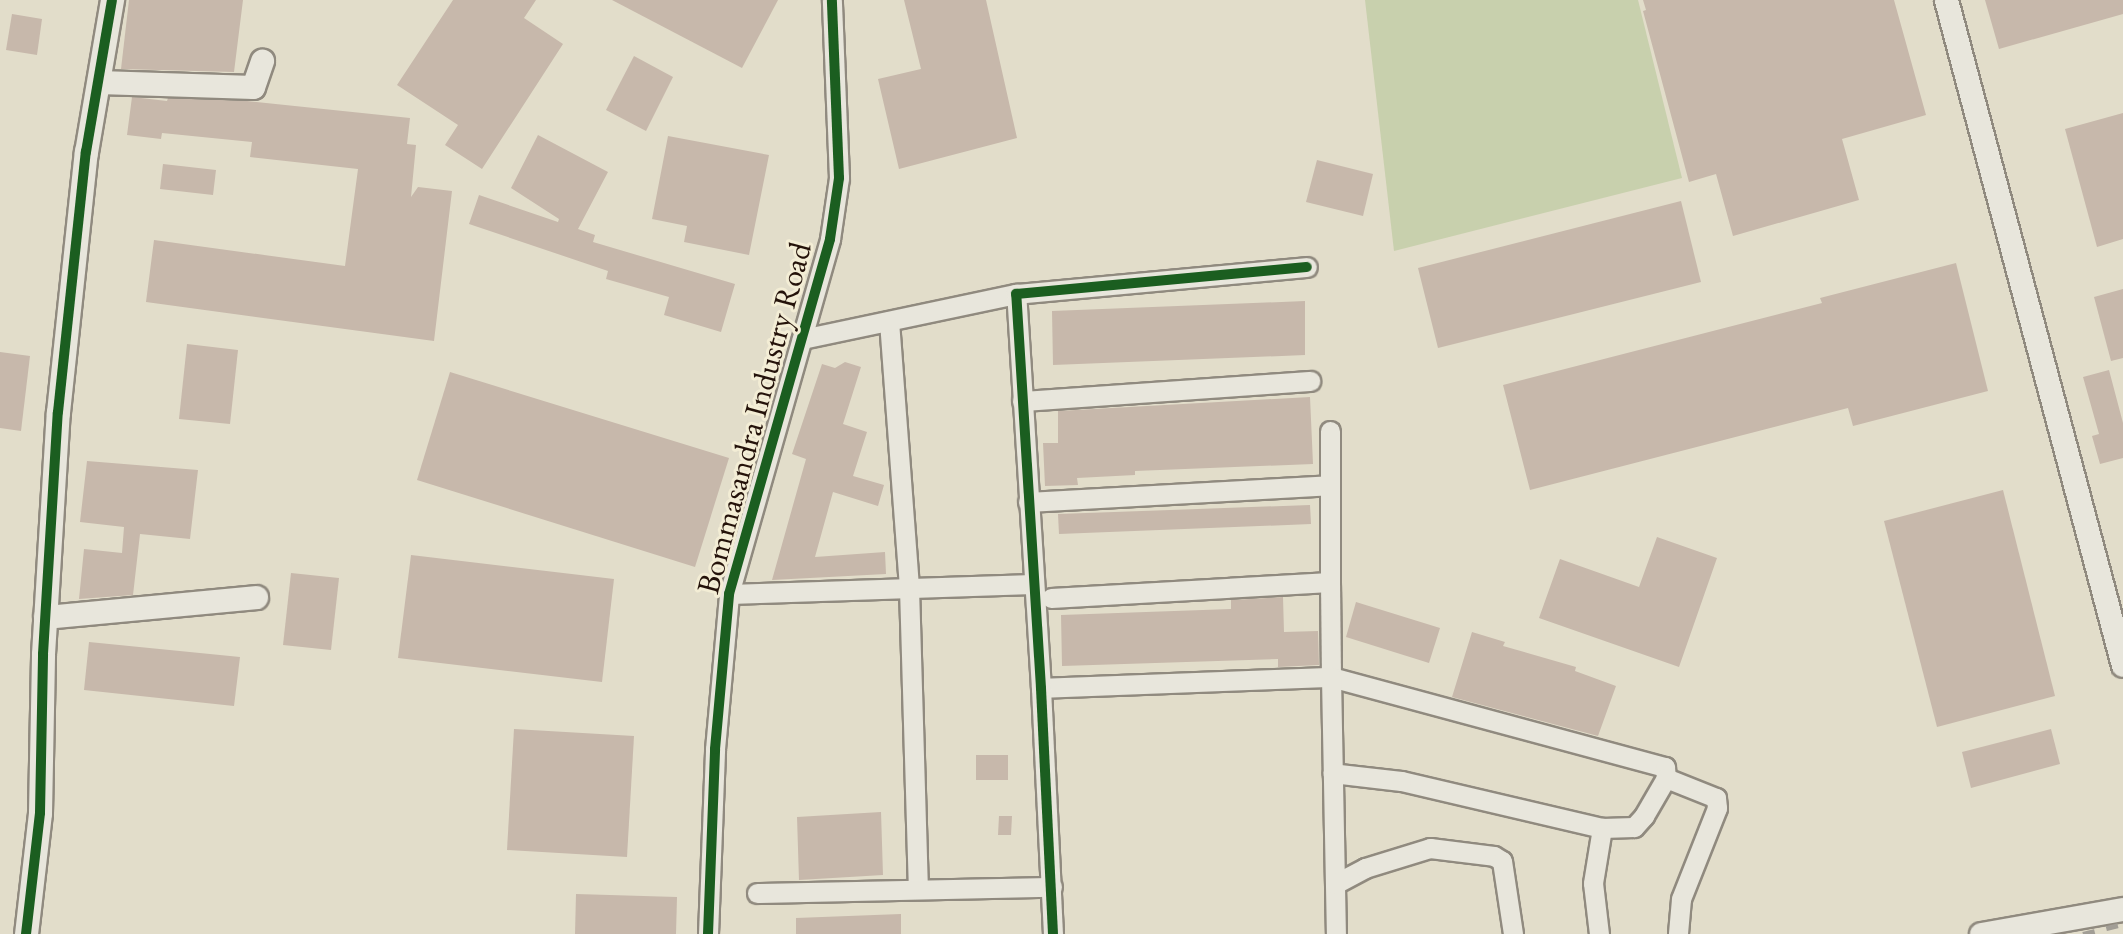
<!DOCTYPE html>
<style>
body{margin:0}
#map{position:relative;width:2123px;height:934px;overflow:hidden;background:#e2ddca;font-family:"EB Garamond",serif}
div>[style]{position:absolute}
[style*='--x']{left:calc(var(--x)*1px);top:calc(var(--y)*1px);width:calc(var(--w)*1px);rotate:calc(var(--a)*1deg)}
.green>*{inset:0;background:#c8d0ad}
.building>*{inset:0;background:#c7b8ab}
.roads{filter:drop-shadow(2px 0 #908a7f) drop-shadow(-2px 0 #908a7f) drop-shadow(0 2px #908a7f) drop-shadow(0 -2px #908a7f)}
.minor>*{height:19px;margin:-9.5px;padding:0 9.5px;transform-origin:9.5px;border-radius:9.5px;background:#e8e6dc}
.tertiary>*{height:23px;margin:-11.5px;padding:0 11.5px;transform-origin:11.5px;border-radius:11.5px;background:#e8e6dc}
.rail>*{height:5px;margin-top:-2.5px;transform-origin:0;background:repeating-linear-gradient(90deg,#a29e96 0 12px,transparent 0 24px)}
.cycleway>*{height:10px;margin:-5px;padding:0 5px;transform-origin:5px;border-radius:5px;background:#1b5e20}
span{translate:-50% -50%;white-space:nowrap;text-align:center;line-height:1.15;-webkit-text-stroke:6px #f3edd5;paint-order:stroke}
.street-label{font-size:32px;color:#24120a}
</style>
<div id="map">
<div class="green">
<div style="clip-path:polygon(1365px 0,1638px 0,1682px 178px,1394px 251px)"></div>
</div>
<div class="building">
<div style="clip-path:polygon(129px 0,243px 0,234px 72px,121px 69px)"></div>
<div style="clip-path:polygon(453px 0,536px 0,524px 18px,563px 44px,482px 169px,445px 145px,458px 125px,397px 85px)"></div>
<div style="clip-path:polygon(612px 0,778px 0,742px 68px)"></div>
<div style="clip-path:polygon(904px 0,986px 0,1017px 138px,899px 169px,878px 79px,921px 69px)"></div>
<div style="clip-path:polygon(1643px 0,1894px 0,1926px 115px,1842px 139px,1859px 200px,1733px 236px,1716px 174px,1689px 182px,1643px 11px,1646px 10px)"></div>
<div style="clip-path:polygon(1985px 0,2123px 0,2123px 14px,1999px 49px)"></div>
<div style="clip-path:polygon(12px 14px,42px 19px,37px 55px,6px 50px)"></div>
<div style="clip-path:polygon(634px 56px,673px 77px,646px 131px,606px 110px)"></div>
<div style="clip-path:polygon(132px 97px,167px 101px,168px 98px,247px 101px,410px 118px,407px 144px,416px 145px,411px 197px,418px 187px,452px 191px,434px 341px,146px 302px,154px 240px,345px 266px,358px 169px,250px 157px,252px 142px,162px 133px,161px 139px,127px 135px)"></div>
<div style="clip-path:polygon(2123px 113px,2123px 239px,2097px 247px,2065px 129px)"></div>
<div style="clip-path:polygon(538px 135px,608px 172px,578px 229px,595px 235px,593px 242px,735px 284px,721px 332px,664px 315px,669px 297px,606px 279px,608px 271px,469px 224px,479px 195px,558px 222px,559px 219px,511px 188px)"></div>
<div style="clip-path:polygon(668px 136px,769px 155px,749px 255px,684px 242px,687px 226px,652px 219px)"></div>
<div style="clip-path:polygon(1317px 160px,1373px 174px,1363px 216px,1306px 202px)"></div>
<div style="clip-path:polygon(163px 164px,216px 170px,213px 195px,160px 189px)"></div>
<div style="clip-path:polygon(1681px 201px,1701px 282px,1438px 348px,1418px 268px)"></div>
<div style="clip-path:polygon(1956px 263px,1988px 391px,1853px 426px,1848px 408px,1530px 490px,1503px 385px,1822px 303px,1820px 298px)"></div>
<div style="clip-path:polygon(2123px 289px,2123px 358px,2111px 361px,2094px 297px)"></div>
<div style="clip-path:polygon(1305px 301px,1305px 355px,1053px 365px,1052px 311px)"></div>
<div style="clip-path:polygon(187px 344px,238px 350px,230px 424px,179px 419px)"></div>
<div style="clip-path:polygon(0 352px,30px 356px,21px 431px,0 428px)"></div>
<div style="clip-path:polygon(845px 362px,861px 367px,843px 424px,867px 432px,853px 476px,884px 485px,878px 506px,833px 492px,815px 557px,885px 552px,886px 574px,772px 580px,806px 459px,792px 454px,822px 364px,835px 368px)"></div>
<div style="clip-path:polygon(2109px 370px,2123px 423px,2123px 458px,2100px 464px,2092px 436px,2099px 434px,2083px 377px)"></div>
<div style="clip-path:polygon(450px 372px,729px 458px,695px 567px,417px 480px)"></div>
<div style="clip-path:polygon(1310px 397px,1313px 464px,1135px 471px,1135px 475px,1077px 478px,1078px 485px,1045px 486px,1043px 443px,1058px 443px,1058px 411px)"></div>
<div style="clip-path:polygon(87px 461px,198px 470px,190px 539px,140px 534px,133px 595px,79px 599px,84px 549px,122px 553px,124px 527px,80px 522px)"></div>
<div style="clip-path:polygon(2003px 490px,2055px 696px,1937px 727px,1884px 521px)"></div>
<div style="clip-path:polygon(1310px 505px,1311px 524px,1059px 534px,1058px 514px)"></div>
<div style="clip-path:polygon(1657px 537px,1717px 558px,1679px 667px,1539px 618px,1560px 559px,1639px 587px)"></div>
<div style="clip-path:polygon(411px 555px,614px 579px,602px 682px,398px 658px)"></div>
<div style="clip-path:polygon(291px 573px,339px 578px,331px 650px,283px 645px)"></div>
<div style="clip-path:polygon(1283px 597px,1284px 632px,1318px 631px,1319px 665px,1278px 667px,1278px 659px,1062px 666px,1061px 615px,1231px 609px,1231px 600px)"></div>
<div style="clip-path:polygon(1356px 602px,1440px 628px,1429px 663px,1346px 637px)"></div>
<div style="clip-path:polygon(1472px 632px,1505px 642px,1503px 646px,1576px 667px,1575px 671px,1616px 686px,1598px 736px,1452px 697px)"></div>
<div style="clip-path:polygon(89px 642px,240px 657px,234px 706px,84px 690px)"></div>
<div style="clip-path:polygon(514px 729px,634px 736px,627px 857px,507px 850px)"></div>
<div style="clip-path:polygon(2051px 729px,2060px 764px,1971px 788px,1962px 752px)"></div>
<div style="clip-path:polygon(976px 755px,1008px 755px,1008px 780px,976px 780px)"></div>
<div style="clip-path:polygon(881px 812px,883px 875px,799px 880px,797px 817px)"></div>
<div style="clip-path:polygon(999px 816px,1012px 816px,1011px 835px,998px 835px)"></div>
<div style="clip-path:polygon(576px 894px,677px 897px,676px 934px,575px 934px)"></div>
<div style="clip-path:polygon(901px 914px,901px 934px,796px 934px,796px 918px)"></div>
</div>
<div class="roads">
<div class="minor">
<div style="--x:889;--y:321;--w:268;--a:85.7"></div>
<div style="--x:909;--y:588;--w:301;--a:88.3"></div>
<div style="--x:802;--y:339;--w:219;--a:-11.9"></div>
<div style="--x:1022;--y:401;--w:289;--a:-4"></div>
<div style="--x:1028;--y:502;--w:301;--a:-3.2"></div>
<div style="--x:1330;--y:582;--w:95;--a:89.4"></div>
<div style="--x:1331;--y:677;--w:346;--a:15.1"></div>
<div style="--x:1665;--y:767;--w:11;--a:85"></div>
<div style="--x:1666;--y:778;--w:44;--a:120.1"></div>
<div style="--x:1644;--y:816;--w:15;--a:132"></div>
<div style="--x:1634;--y:827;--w:32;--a:178"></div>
<div style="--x:1602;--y:828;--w:206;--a:-166.8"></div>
<div style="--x:1401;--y:781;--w:69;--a:-173.4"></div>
<div style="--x:729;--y:594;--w:304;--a:-1.9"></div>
<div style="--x:1051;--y:598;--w:279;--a:-3.3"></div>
<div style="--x:1330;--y:582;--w:151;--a:-90"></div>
<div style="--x:1041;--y:688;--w:290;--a:-2.2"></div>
<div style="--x:1331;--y:677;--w:257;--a:88.9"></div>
<div style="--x:1666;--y:778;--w:54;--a:21.8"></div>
<div style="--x:1716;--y:798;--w:10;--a:84"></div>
<div style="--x:1717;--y:808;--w:98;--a:111.6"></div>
<div style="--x:1681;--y:899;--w:35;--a:95"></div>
<div style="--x:1335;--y:884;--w:34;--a:-28"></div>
<div style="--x:1365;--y:868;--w:68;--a:-17.1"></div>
<div style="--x:1430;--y:848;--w:64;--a:7.1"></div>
<div style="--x:1494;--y:856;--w:9;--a:32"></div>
<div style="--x:1502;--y:861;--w:74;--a:81.4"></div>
<div style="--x:757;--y:893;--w:295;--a:-1.2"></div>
<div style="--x:708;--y:934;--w:185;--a:-87.8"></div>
<div style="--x:715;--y:749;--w:156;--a:-84.8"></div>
<div style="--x:729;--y:594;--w:369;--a:-74.1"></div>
<div style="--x:830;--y:239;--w:62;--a:-81.6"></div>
<div style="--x:839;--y:178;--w:178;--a:-92.3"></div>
<div style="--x:1053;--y:934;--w:246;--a:-92.8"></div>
<div style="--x:1041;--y:688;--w:395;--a:-93.6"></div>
<div style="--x:1016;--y:294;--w:292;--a:-5.3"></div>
<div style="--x:1599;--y:934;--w:51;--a:-96.7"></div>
<div style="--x:1593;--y:883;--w:56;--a:-80.7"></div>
</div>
<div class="tertiary">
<div style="--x:1946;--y:0;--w:688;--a:75.1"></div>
<div style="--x:99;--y:82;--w:154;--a:1.9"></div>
<div style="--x:253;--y:87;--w:28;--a:-71"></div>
<div style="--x:45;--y:617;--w:212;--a:-5.4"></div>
<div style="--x:26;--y:934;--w:122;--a:-83.4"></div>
<div style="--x:40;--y:813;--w:159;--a:-88.9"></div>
<div style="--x:43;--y:654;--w:242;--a:-86.5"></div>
<div style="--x:58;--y:412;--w:262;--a:-83.9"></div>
<div style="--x:86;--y:152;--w:154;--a:-80.3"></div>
<div style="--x:1981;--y:934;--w:144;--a:-10"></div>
</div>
</div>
<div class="rail">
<div style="--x:2083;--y:934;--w:41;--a:-14"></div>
</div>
<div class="cycleway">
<div style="--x:26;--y:934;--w:122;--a:-83.4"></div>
<div style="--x:40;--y:813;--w:159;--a:-88.9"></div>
<div style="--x:43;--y:654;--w:242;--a:-86.5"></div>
<div style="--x:58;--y:412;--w:262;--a:-83.9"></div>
<div style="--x:86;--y:152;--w:154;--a:-80.3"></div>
<div style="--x:708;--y:934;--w:185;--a:-87.8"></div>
<div style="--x:715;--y:749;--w:156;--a:-84.8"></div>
<div style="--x:729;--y:594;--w:369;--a:-74.1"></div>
<div style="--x:830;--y:239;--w:62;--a:-81.6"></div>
<div style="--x:839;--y:178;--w:178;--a:-92.3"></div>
<div style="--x:1053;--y:934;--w:246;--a:-92.8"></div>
<div style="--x:1041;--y:688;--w:395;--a:-93.6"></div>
<div style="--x:1016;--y:294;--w:292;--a:-5.3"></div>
</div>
<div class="street-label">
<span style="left:754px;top:418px;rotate:-75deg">Bommasandra Industry Road</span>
</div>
</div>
